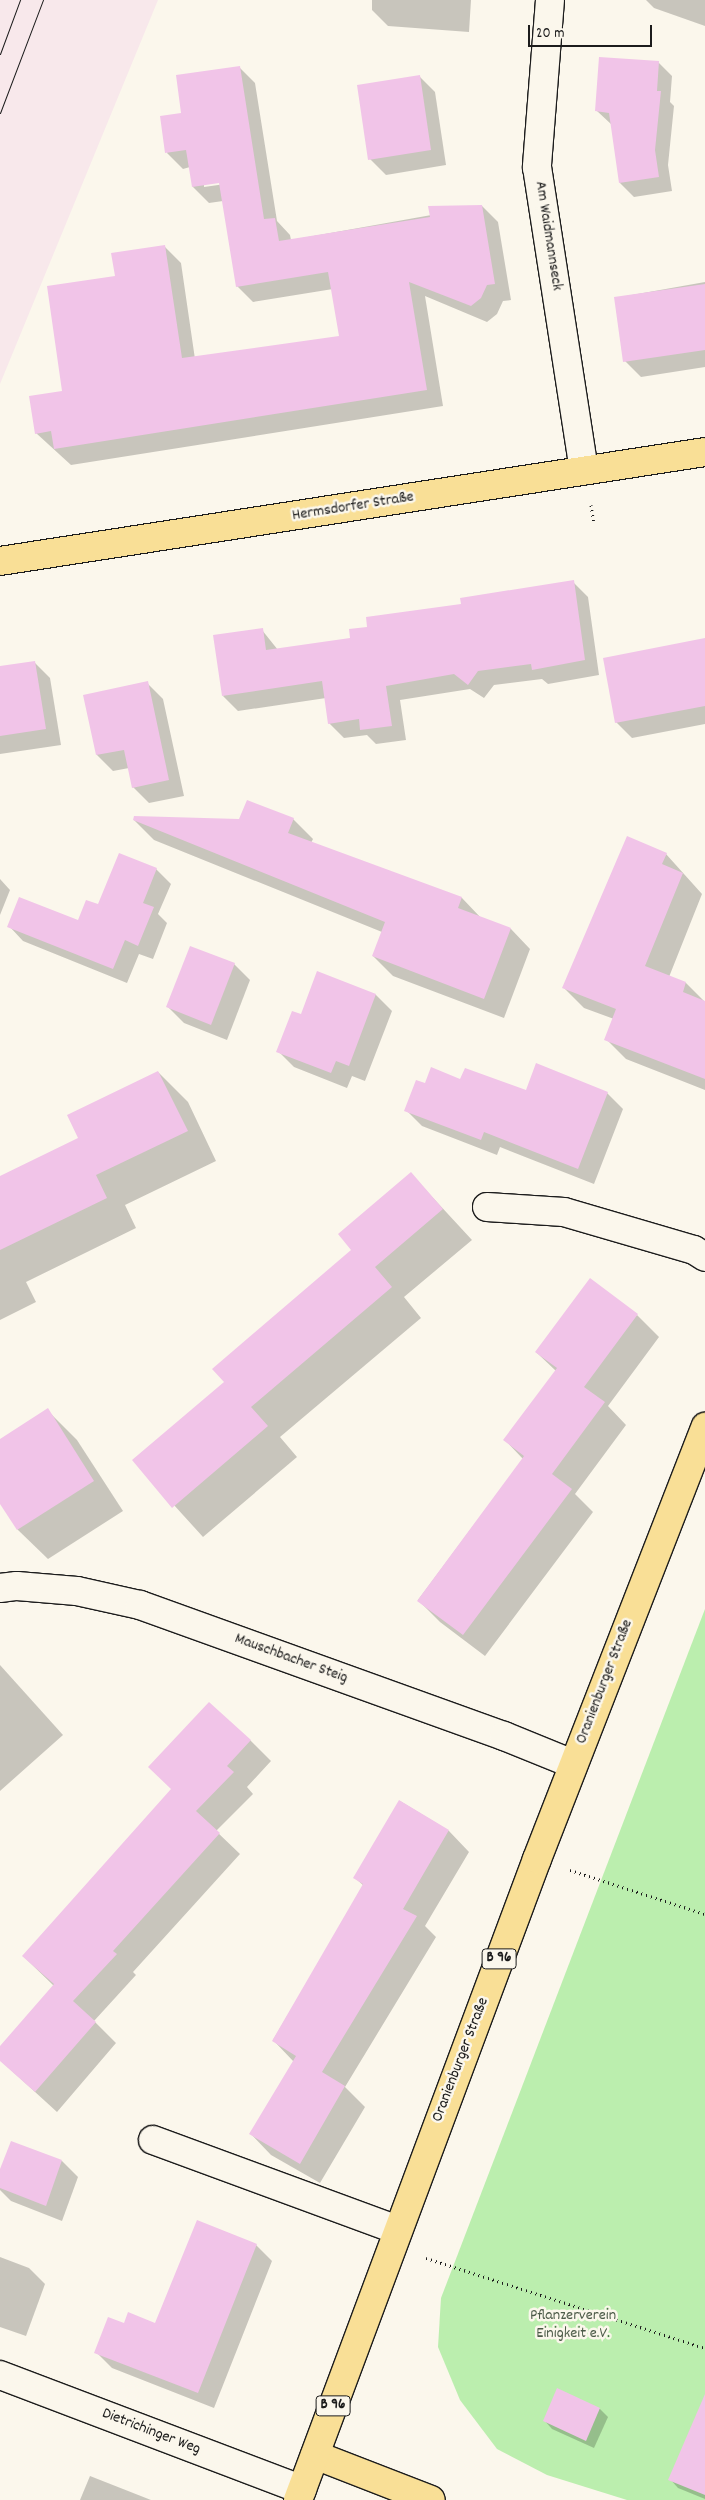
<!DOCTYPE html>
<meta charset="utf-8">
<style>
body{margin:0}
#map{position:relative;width:705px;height:2500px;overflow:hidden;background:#fbf7ec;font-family:Dekko,sans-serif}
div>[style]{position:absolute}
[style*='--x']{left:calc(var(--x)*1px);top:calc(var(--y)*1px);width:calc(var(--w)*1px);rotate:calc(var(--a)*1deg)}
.built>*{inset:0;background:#f8e8eb}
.green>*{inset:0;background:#bbeeae}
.shadow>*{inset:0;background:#0003}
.building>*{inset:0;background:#f1c4e8}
.path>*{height:3px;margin-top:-1.5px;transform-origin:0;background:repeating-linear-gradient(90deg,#1c1c1c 0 1px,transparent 0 5px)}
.roads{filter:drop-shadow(1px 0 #1c1c1c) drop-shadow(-1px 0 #1c1c1c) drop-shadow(0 1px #1c1c1c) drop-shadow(0 -1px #1c1c1c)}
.minor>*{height:28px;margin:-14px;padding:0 14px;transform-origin:14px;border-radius:14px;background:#fbf7ec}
.major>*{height:28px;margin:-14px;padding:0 14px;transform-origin:14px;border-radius:14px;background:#f9df96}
.tram>*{height:1px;margin:-0.5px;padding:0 0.5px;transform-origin:0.5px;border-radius:0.5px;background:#1c1c1c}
span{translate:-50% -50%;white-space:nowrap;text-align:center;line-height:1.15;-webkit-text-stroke:5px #fbf7ec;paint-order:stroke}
.shield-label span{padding:1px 4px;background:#fbf7ec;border:1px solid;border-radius:4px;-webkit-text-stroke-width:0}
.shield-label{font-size:15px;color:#1c1c1c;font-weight:700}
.street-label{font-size:16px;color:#1c1c1c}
.park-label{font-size:16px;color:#4c5b48}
.scale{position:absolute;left:528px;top:25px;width:124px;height:22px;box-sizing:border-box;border:2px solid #1c1c1c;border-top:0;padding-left:6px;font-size:15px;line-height:18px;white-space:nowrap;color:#1c1c1c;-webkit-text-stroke:4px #fbf7ec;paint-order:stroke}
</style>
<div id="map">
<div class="built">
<div style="clip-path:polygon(0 0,158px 0,0 384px)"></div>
</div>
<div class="green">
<div style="clip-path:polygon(705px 1609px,705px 2500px,627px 2500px,547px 2475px,497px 2449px,460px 2400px,438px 2347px,441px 2298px)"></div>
</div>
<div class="shadow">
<div style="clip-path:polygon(372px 0,471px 0,469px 32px,388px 26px,372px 10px)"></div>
<div style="clip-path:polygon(646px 0,705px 0,705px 26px,654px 8px)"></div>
<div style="clip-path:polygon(658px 62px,672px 76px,670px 102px,674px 106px,668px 165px,672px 191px,634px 197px,620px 183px,612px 125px,597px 111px)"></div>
<div style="clip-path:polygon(evenodd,239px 67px,255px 83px,277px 221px,290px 235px,291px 240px,482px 206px,498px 222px,511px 300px,503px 301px,497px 314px,487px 322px,425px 296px,443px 406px,71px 465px,36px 433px,64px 392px,116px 277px,165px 247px,181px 263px,195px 359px,341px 338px,333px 289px,253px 302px,237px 286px,223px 201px,209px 203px,193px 187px,190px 167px,183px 169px,167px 153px,183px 114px,239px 67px,225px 181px,225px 184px,204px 187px,204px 184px,225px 181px)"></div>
<div style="clip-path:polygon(419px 76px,435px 92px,446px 165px,386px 175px,370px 159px)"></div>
<div style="clip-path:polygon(705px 282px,705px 367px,641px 377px,625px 361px,615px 298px)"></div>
<div style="clip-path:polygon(573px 582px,588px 597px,599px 675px,548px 684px,542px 679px,494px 685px,484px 698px,470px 689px,400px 700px,406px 740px,376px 744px,367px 735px,344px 738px,329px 723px,326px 698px,238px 711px,223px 696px,262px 630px,278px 650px,351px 639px,368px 628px)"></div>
<div style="clip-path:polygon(705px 640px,705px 724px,632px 738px,616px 722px)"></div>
<div style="clip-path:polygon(34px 662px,50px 678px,61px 745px,0 754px,0 668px)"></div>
<div style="clip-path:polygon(147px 683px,163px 699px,184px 796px,149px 803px,133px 787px,129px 768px,113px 771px,97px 755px,85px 696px)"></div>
<div style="clip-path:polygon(293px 819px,313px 839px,311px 843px,462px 898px,482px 919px,511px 929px,530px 949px,504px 1018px,393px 976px,373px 956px,382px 932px,154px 840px,134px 820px)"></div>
<div style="clip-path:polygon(666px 854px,702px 894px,669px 977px,686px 983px,705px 1002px,705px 1090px,626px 1059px,606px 1039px,614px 1019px,584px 1008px,564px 988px)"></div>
<div style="clip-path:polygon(156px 869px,171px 884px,158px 914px,167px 923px,153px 959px,139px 954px,127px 983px,23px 941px,9px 926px,79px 921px)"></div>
<div style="clip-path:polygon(0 879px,10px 890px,0 915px)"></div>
<div style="clip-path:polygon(234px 964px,250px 980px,227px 1040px,184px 1023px,168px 1007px)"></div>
<div style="clip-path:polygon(318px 973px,376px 995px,392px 1011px,365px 1081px,352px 1076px,347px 1088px,294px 1067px,278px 1051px,302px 1016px)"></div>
<div style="clip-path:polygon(158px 1072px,188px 1102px,216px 1161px,125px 1205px,136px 1228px,26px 1282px,36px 1302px,0 1320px,0 1177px,79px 1139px)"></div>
<div style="clip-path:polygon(461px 1080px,526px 1092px,607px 1093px,623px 1109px,594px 1184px,500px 1147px,497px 1155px,422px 1126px,406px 1110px)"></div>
<div style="clip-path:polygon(411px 1174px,472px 1240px,404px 1297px,421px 1318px,280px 1437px,297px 1457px,203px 1537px,133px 1460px,226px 1382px,353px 1250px)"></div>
<div style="clip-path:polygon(637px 1315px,659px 1337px,608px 1406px,626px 1425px,575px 1494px,593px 1512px,485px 1656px,440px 1622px,418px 1600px,523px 1459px,505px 1440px,556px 1371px,536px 1352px)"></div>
<div style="clip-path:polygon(47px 1410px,77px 1440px,123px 1511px,48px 1559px,18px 1530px,0 1501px,0 1440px)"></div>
<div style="clip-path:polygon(0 1665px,63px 1735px,0 1791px)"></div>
<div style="clip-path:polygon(250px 1740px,271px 1761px,247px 1787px,253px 1794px,216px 1831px,240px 1854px,133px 1972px,136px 1975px,94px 2021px,116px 2043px,57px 2112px,0 2060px,0 2048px,54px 1986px,23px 1956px)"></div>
<div style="clip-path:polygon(400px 1801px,449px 1831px,469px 1852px,425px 1926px,436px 1937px,345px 2087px,365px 2107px,320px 2183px,271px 2155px,251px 2134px,294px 2062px,273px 2040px,364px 1886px,355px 1878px)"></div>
<div style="clip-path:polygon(62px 2161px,78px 2177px,62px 2221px,11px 2201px,0 2190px,0 2173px)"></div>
<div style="clip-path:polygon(256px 2245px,272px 2261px,214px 2408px,112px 2368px,96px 2352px,125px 2324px,156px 2324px)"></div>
<div style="clip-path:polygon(0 2257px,29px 2268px,45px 2284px,26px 2336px,0 2327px)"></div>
<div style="clip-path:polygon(558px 2390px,600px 2409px,608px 2417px,594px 2448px,552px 2429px,544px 2420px)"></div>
<div style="clip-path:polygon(705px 2439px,705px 2499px,678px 2488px,670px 2479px)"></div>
<div style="clip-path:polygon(90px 2476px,151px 2500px,80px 2500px)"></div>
</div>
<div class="building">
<div style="clip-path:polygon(599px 57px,659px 61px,657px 91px,661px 91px,655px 150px,659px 177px,619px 183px,609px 113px,595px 111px)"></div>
<div style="clip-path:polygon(240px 66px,264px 219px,275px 218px,279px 241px,430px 217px,428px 206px,482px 205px,495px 284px,487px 285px,481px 298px,471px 306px,409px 282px,427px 390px,54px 449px,51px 431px,35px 434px,29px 396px,62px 391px,47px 286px,115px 276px,111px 253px,165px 245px,182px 358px,339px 336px,328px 272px,236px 287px,219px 183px,192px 187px,186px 150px,165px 153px,160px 116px,181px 113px,176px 75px)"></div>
<div style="clip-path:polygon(420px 75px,431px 150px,368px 160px,357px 85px)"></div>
<div style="clip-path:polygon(705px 284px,705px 350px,623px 362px,614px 297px)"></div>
<div style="clip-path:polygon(574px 580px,585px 660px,532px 670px,531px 664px,478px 671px,468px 685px,454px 674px,386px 686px,392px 726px,360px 730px,359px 719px,328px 724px,322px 681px,222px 696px,213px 635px,263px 628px,266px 650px,350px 638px,349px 629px,367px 627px,366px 617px,461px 604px,460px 598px)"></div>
<div style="clip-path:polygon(705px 638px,705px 706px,615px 723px,603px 658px)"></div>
<div style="clip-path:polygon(35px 661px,46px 729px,0 736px,0 666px)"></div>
<div style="clip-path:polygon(148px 681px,169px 780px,132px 788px,124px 750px,96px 755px,83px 695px)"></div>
<div style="clip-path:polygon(247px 800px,294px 818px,288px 833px,462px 897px,458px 908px,511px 928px,484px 999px,372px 956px,385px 922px,133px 820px,134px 816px,239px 819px)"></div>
<div style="clip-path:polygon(627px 836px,667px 853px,662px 864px,683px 873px,645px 966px,686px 982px,683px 992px,705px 1001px,705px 1079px,604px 1040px,616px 1009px,562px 988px)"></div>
<div style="clip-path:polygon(119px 853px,157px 868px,143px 903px,154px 907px,138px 946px,125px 940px,113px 969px,7px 927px,19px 897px,78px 920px,86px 900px,98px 904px)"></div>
<div style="clip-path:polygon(190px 946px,235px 963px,211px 1025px,166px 1007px)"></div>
<div style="clip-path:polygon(317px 971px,376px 994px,349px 1066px,336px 1061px,331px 1073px,276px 1052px,292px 1011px,301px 1014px)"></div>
<div style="clip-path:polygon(536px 1063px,608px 1092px,578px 1169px,484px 1132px,481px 1140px,404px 1111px,416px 1080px,425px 1083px,431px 1067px,460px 1079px,465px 1068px,526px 1090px)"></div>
<div style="clip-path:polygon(158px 1071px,188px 1131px,96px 1175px,107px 1198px,0 1250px,0 1176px,78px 1138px,67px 1115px)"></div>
<div style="clip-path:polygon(411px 1172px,443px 1209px,375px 1267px,392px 1287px,251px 1407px,268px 1426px,172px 1508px,132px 1460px,224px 1382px,212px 1369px,351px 1250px,338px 1234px)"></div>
<div style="clip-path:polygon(590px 1278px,638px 1314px,584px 1387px,605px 1402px,552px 1474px,572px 1489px,463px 1635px,417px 1601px,524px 1456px,503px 1440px,557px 1368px,535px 1352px)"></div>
<div style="clip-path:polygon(48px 1408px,94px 1481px,17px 1530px,0 1504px,0 1439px)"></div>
<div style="clip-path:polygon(209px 1702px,251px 1740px,227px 1766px,234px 1772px,196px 1811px,220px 1833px,113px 1951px,117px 1954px,73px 2001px,96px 2022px,35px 2092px,0 2061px,0 2046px,54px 1984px,22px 1956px,171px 1789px,148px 1767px)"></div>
<div style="clip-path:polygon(399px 1800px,449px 1830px,403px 1909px,417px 1916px,322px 2072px,345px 2086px,300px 2164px,249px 2134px,296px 2056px,272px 2041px,363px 1884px,353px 1878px)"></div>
<div style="clip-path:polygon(11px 2141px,62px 2160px,46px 2206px,0 2188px,0 2169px)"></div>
<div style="clip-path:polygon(197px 2220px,257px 2244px,198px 2393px,94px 2353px,108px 2317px,124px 2323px,128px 2312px,155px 2323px)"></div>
<div style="clip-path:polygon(557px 2388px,600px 2408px,586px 2441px,543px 2421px)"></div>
<div style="clip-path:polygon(705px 2394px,705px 2495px,668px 2480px)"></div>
</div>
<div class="path">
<div style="--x:591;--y:505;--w:19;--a:81"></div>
<div style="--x:570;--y:1870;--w:142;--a:18.1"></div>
<div style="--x:426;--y:2258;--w:293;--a:17.9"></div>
</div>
<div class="roads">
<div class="minor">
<div style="--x:550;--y:0;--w:168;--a:94.5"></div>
<div style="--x:537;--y:167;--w:307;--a:81.2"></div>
<div style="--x:487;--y:1207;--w:77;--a:3.7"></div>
<div style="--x:564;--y:1212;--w:135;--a:16.3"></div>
<div style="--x:694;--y:1250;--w:13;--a:32"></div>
<div style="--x:0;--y:1588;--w:17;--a:-7"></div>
<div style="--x:17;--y:1586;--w:60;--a:4.8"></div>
<div style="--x:77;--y:1591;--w:65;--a:12.5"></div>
<div style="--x:140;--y:1605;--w:387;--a:19.8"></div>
<div style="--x:504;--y:1736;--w:74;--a:22.1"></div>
<div style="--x:153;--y:2140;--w:260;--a:20.2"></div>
<div style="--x:0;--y:2375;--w:323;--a:20.8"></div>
</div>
<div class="major">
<div style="--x:0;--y:561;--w:713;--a:-8.79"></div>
<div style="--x:315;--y:2455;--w:124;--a:21.2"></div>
<div style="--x:298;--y:2500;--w:684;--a:-69.55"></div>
<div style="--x:537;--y:1859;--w:464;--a:-68.7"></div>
</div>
</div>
<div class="tram">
<div style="--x:0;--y:54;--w:58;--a:-69.7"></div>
<div style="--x:0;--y:113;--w:121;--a:-69.2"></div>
</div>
<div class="shield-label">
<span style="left:499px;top:1959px">B 96</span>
<span style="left:333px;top:2406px">B 96</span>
</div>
<div class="street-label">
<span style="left:548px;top:236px;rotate:81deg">Am Waidmannseck</span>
<span style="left:353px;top:507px;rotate:-9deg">Hermsdorfer Straße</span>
<span style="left:291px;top:1659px;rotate:20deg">Mauschbacher Steig</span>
<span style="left:605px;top:1682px;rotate:-69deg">Oranienburger Straße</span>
<span style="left:461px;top:2060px;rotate:-69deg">Oranienburger Straße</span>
<span style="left:151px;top:2432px;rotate:21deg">Dietrichinger Weg</span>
</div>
<div class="park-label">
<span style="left:573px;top:2325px">Pflanzerverein<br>Einigkeit e.V.</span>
</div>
<div class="scale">20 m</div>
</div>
